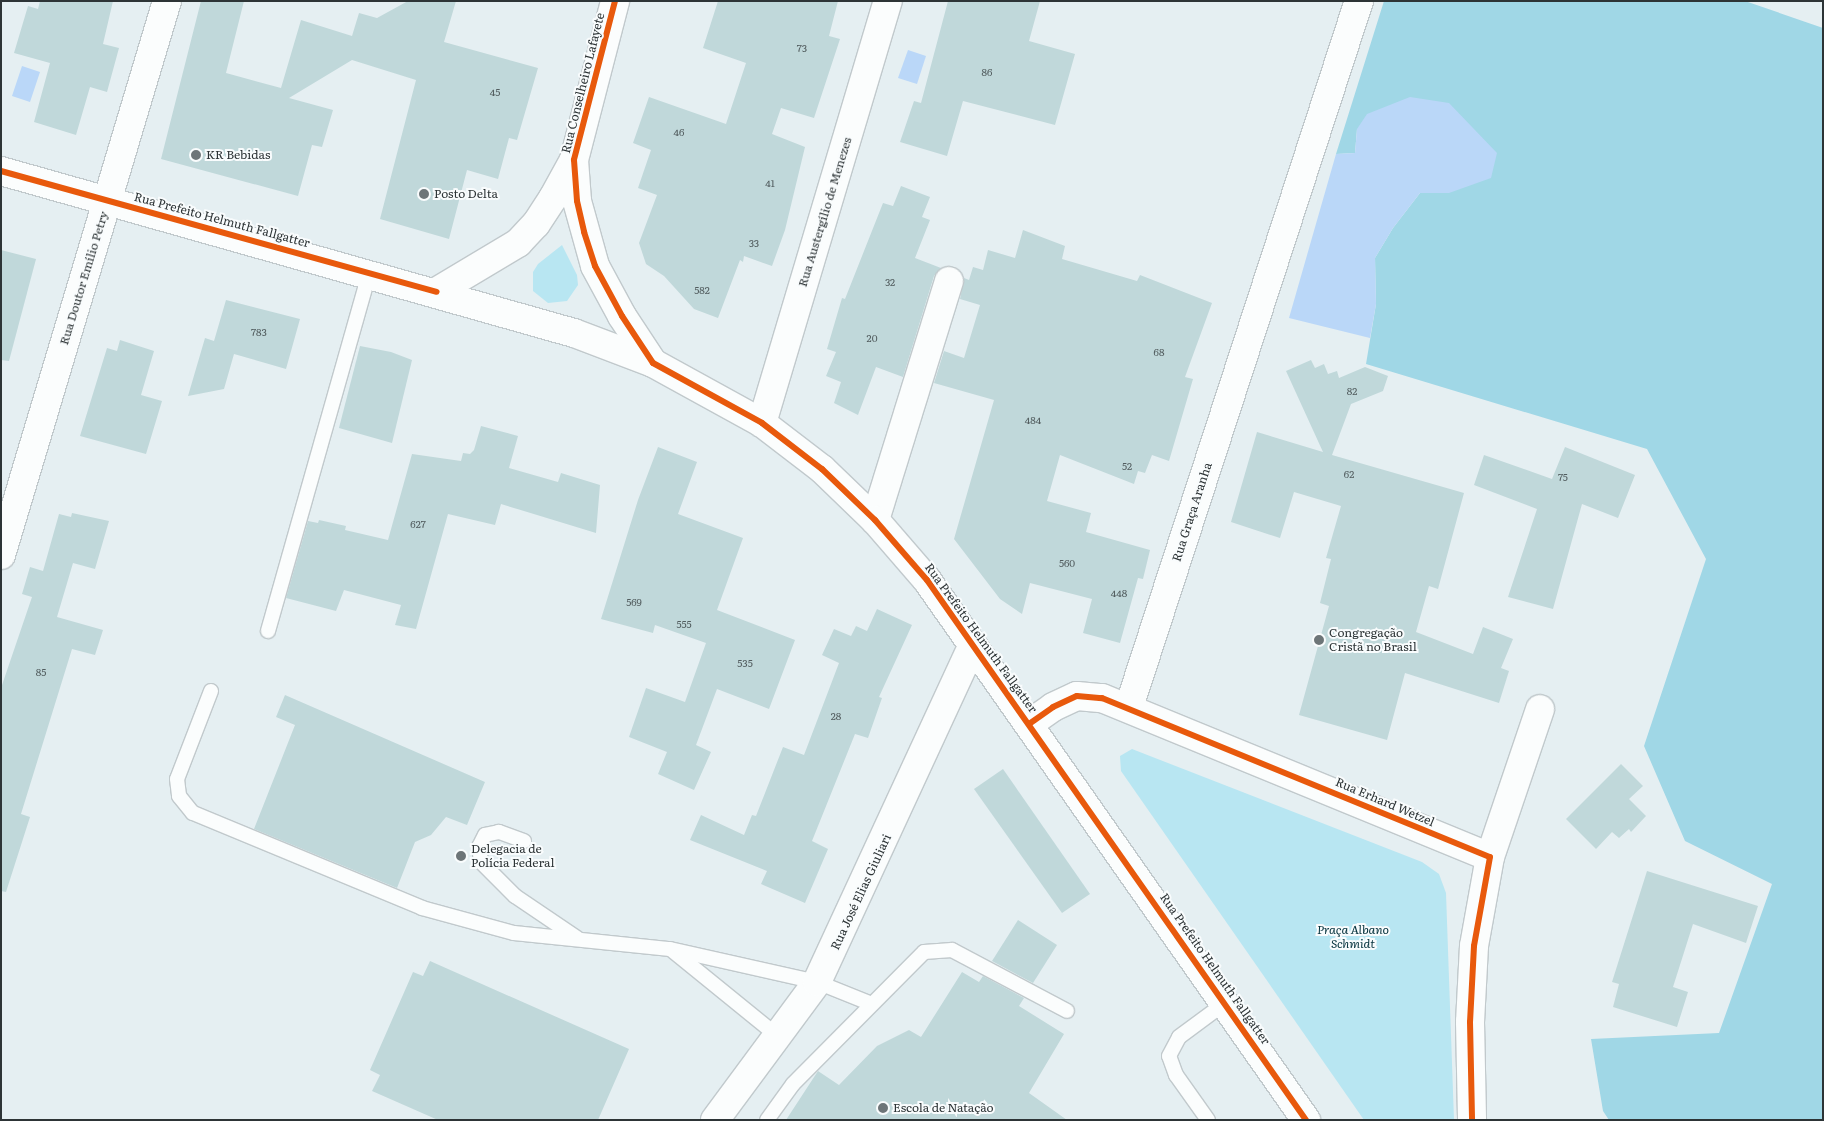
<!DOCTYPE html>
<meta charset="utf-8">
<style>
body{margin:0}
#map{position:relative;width:1824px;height:1121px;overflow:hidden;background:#e5eff2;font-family:Literata,serif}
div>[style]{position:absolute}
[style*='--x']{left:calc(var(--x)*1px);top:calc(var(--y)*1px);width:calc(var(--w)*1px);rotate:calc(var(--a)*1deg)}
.green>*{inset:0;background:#b8e6f2}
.forest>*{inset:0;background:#a0d7e6}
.water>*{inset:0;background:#bad7f8}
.building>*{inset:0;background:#c0d8da}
.roads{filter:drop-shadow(1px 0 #c1c9cc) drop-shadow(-1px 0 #c1c9cc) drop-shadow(0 1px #c1c9cc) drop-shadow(0 -1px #c1c9cc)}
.lane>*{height:14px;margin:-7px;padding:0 7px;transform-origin:7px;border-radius:7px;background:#fbfdfd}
.street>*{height:28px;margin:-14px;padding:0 14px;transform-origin:14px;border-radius:14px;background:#fbfdfd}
.secondary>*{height:28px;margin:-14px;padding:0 14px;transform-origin:14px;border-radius:14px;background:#fbfdfd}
.primary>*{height:28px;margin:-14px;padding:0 14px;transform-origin:14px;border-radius:14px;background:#fbfdfd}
.cycleway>*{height:6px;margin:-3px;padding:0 3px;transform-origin:3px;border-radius:3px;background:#e8590c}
.dots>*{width:14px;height:14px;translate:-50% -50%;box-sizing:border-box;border:2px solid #f9fcfd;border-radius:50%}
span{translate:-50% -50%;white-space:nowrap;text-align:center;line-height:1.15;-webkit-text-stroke:4px #f9fcfd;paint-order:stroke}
.number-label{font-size:10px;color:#525d5f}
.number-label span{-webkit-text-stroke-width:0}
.street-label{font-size:12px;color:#2d3436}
.poi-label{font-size:12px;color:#2d3436}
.left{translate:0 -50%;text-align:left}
.park-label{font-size:12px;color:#03313c;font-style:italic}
.frame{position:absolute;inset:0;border:2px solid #2d3436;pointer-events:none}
</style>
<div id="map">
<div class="green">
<div style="clip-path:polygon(562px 245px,577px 275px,578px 285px,567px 301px,548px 303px,533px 291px,533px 272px,538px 264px)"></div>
<div style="clip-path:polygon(1132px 749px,1422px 862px,1439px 874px,1446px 893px,1454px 1120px,1364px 1120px,1121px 771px,1120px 756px)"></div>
</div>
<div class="forest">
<div style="clip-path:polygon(1384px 1px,1745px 1px,1823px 28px,1823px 1120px,1609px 1120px,1603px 1111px,1591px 1039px,1719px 1033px,1772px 884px,1685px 841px,1644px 746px,1706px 559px,1647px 449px,1366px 364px,1376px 304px,1375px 258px,1393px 228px,1420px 193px,1449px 193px,1357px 129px,1355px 153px,1336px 154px)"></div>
</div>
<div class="water">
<div style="clip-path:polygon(908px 50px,926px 56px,917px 84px,898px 78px)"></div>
<div style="clip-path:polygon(22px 66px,40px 72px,30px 102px,12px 96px)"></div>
<div style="clip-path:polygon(1410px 97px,1449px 103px,1497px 153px,1491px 178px,1449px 193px,1420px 193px,1393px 228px,1375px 258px,1376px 304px,1370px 338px,1289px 318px,1336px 154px,1355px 153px,1357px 129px,1367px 114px)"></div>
</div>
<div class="building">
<div style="clip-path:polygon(40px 1px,113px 1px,103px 44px,119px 48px,107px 92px,90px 87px,76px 135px,34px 122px,50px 63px,14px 53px,28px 6px,38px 9px)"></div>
<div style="clip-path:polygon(201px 1px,244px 1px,226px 73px,281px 88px,301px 20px,352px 36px,359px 13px,377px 18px,408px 1px,456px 1px,444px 42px,538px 68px,517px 140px,509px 138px,498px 179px,467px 170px,449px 239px,380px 219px,416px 80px,352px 60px,289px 98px,333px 110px,322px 147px,312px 145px,298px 196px,161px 159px)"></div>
<div style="clip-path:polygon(718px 1px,838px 1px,829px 36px,840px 39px,814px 118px,781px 108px,772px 134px,805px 147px,785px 230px,772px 266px,744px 256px,743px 262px,740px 260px,718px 318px,694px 309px,664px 276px,646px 264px,639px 243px,657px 195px,638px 188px,651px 150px,633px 143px,649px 97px,726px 124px,746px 63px,703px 48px)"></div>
<div style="clip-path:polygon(948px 1px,1040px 1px,1029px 41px,1075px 54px,1055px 125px,963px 101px,947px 156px,900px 142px,914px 101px,921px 103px)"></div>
<div style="clip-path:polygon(901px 186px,930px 197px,922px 217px,930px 220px,915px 258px,941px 268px,934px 276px,903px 377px,876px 367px,858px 415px,834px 403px,841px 382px,826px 376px,836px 352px,827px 349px,842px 298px,845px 299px,883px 203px,893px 206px)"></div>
<div style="clip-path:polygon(1023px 230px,1065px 246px,1062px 259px,1137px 281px,1140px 275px,1212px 303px,1185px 377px,1193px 379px,1169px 461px,1152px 455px,1145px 473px,1138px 471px,1134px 484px,1060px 455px,1047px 501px,1091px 513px,1086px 532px,1150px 550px,1143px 579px,1138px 578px,1120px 643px,1083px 633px,1092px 599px,1030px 583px,1022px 614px,1000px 599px,954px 539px,994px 400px,934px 383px,944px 351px,964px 358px,980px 305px,960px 299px,964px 278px,969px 280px,973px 267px,983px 270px,988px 250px,1015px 258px)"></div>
<div style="clip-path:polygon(1px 250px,36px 259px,9px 361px,1px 360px)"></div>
<div style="clip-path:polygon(226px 300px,300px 319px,286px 369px,234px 354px,224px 389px,188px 396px,205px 338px,214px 341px)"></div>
<div style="clip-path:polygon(120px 340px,154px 351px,141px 395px,162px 401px,146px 454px,80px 436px,107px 348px,117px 351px)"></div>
<div style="clip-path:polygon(360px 346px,391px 352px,412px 360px,392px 443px,339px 428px)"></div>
<div style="clip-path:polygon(1311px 360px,1315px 368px,1324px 364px,1328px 374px,1337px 371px,1339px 378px,1365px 367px,1388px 376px,1383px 391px,1351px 404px,1332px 455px,1464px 493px,1438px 589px,1429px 586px,1416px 632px,1473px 654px,1483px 627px,1513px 639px,1501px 668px,1509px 671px,1499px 703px,1405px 673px,1387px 740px,1299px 715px,1329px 606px,1320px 603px,1331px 559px,1326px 558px,1341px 506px,1294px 492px,1280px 538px,1231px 522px,1257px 432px,1323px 452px,1286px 371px)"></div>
<div style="clip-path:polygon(481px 426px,518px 436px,509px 468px,558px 482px,561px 473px,600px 485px,596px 533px,501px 504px,495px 525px,448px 514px,416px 629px,395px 625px,401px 605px,344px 590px,336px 611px,286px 598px,308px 521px,318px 523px,319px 520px,346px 526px,345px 530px,388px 540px,412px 454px,461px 461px,463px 453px,470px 454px,474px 450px)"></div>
<div style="clip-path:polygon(658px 447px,697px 462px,678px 514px,743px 538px,717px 610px,795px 640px,769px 709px,717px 689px,696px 745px,711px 752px,694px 790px,658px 774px,667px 752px,629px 737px,646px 688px,685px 702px,706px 643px,655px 625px,653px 633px,601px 619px,638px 500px)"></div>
<div style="clip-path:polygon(1565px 447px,1635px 475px,1618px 518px,1582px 504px,1553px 609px,1508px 597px,1537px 509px,1474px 485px,1484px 455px,1552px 479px)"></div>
<div style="clip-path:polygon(72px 513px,109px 521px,95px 569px,73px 563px,57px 617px,103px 630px,95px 655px,72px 649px,21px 814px,30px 817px,6px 892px,1px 891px,1px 688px,32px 597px,22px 594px,30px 567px,43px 571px,59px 514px,71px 517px)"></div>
<div style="clip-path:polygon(877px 609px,912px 625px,879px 697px,882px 698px,868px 738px,855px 734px,812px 841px,828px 849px,805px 903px,761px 884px,767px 871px,690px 840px,701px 815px,744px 835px,752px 815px,756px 816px,783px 747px,804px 755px,839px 663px,822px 655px,834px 629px,851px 636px,856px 626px,867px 631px)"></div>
<div style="clip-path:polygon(285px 695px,485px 782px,467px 825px,446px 817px,431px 835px,415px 842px,397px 888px,254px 829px,295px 725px,276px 717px)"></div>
<div style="clip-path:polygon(1621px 764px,1643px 786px,1629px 799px,1646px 816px,1631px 832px,1629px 829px,1619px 838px,1612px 832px,1596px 849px,1566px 819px)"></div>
<div style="clip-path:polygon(1003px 769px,1090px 894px,1062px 913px,974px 789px)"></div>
<div style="clip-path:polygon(1647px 871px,1758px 906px,1746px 943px,1693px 924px,1673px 987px,1688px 992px,1677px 1027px,1613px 1007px,1619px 984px,1612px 982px)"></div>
<div style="clip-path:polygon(1018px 920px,1057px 945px,1033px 983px,992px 961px)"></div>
<div style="clip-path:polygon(430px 961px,629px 1049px,598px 1120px,438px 1120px,372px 1091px,380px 1075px,370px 1070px,413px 972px,423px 976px)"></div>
<div style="clip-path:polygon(962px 972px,979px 982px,983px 976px,1024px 998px,1019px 1006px,1064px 1034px,1029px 1093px,1067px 1120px,786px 1120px,818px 1071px,839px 1085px,877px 1046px,909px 1030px,921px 1037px)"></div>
</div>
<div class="roads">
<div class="lane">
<div style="--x:268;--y:631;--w:372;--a:-74.2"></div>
<div style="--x:211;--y:691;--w:94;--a:111.1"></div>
<div style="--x:177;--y:779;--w:17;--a:83"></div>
<div style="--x:179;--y:796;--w:22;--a:51"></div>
<div style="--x:193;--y:813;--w:248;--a:22.5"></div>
<div style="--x:422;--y:908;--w:95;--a:15.2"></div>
<div style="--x:514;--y:933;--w:157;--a:5.9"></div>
<div style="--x:670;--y:949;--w:151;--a:12.7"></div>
<div style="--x:817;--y:982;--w:59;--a:21.8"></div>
<div style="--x:524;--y:841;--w:27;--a:-160"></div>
<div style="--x:499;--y:832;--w:14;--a:168"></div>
<div style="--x:485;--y:835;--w:13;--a:117"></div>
<div style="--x:479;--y:847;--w:15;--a:82"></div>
<div style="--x:481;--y:862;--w:48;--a:45"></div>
<div style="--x:515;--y:896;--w:75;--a:34.1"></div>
<div style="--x:673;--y:951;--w:136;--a:39.1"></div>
<div style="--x:767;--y:1120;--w:44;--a:-54.2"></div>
<div style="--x:793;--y:1084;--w:186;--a:-45.2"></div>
<div style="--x:924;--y:952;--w:28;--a:-4"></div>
<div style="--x:952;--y:950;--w:130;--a:27.9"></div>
<div style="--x:1208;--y:1120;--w:55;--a:-125.4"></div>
<div style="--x:1176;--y:1075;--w:20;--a:-110"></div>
<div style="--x:1169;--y:1056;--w:21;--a:-62"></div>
<div style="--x:1179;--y:1037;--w:57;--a:-36.5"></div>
</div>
<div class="street">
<div style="--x:762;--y:423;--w:440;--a:-73.4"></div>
<div style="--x:875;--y:520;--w:250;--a:-72.8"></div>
<div style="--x:1;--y:555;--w:578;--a:-73.32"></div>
<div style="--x:1129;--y:707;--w:743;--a:-71.96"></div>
<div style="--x:1029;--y:724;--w:29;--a:-35"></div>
<div style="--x:1053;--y:707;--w:26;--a:-25"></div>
<div style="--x:1077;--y:696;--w:25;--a:5"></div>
<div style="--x:1102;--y:698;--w:419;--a:22.3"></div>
<div style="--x:1490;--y:857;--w:90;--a:100.2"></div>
<div style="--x:1474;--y:946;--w:76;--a:93"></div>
<div style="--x:1470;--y:1022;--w:98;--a:88.8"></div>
<div style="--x:1490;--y:857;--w:156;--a:-71.3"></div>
<div style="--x:715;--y:1120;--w:172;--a:-53.5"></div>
<div style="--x:817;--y:982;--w:371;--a:-65.2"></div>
</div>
<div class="secondary">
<div style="--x:574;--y:160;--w:41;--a:85.8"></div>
<div style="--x:577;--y:201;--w:67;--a:74.5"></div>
<div style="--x:595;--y:266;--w:57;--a:61.6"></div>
<div style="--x:622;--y:316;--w:56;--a:56.6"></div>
<div style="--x:436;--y:292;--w:96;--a:-30.9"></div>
<div style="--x:518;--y:243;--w:26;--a:-47"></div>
<div style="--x:536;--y:224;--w:31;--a:-57"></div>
<div style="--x:553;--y:198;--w:43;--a:-61.1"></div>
<div style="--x:574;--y:160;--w:164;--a:-75.5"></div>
</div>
<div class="primary">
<div style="--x:1;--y:171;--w:595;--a:15.79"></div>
<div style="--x:574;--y:333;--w:85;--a:20.8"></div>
<div style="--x:653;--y:363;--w:124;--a:28.8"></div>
<div style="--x:762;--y:423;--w:76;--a:37.5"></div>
<div style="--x:822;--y:469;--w:74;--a:43.9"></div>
<div style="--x:875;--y:520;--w:79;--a:49.1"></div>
<div style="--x:927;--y:580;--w:660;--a:54.94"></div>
</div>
</div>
<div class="cycleway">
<div style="--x:615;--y:1;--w:164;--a:104.5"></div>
<div style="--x:574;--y:160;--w:41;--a:85.8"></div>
<div style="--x:577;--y:201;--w:32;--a:77"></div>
<div style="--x:584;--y:232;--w:36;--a:72"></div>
<div style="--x:595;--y:266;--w:57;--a:61.6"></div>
<div style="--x:622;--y:316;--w:56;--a:56.6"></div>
<div style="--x:653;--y:363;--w:124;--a:28.8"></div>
<div style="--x:762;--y:423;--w:76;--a:37.5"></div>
<div style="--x:822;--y:469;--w:74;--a:43.9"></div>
<div style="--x:875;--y:520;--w:79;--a:49.1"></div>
<div style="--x:927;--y:580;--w:660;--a:54.94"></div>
<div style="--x:1;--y:171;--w:452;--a:15.5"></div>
<div style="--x:1029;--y:724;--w:29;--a:-35"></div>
<div style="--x:1053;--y:707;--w:26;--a:-25"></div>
<div style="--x:1077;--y:696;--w:25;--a:5"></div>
<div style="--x:1102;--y:698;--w:419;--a:22.3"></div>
<div style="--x:1490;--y:857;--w:90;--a:100.2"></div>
<div style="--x:1474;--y:946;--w:76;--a:93"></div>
<div style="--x:1470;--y:1022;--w:98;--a:88.8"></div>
</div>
<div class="dots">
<div style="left:196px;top:155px;background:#6d7578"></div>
<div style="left:424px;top:194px;background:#6d7578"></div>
<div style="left:1319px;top:640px;background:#6d7578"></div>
<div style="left:461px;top:856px;background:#6d7578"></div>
<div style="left:883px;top:1108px;background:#6d7578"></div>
</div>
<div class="number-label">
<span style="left:802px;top:48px">73</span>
<span style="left:987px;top:72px">86</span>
<span style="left:495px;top:92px">45</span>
<span style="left:679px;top:132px">46</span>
<span style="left:770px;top:183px">41</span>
<span style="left:754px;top:243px">33</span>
<span style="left:890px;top:282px">32</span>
<span style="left:702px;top:290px">582</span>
<span style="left:259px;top:332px">783</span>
<span style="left:872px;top:338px">20</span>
<span style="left:1159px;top:352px">68</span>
<span style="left:1352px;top:391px">82</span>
<span style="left:1033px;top:420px">484</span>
<span style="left:1127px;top:466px">52</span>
<span style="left:1349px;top:474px">62</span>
<span style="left:1563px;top:477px">75</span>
<span style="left:418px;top:524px">627</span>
<span style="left:1067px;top:563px">560</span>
<span style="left:1119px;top:593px">448</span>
<span style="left:634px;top:602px">569</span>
<span style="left:684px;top:624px">555</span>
<span style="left:745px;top:663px">535</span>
<span style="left:41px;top:672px">85</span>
<span style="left:836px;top:716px">28</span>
</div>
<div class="street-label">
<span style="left:583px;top:83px;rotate:-76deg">Rua Conselheiro Lafayete</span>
<span style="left:825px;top:212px;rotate:-73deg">Rua Austergílio de Menezes</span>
<span style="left:222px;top:220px;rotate:15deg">Rua Prefeito Helmuth Fallgatter</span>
<span style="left:84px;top:278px;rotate:-73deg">Rua Doutor Emílio Petry</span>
<span style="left:1192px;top:512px;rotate:-72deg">Rua Graça Aranha</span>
<span style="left:981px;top:638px;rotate:54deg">Rua Prefeito Helmuth Fallgatter</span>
<span style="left:1385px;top:802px;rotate:23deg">Rua Erhard Wetzel</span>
<span style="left:861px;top:892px;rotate:-65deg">Rua José Elias Giuliari</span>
<span style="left:1215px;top:969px;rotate:55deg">Rua Prefeito Helmuth Fallgatter</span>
</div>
<div class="poi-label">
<span class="left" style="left:206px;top:155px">KR Bebidas</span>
<span class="left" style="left:434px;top:194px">Posto Delta</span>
<span class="left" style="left:1329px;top:640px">Congregação<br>Cristã no Brasil</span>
<span class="left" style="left:471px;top:856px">Delegacia de<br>Polícia Federal</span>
<span class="left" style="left:893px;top:1108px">Escola de Natação</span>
</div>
<div class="park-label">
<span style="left:1353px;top:937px">Praça Albano<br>Schmidt</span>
</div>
<div class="frame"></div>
</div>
